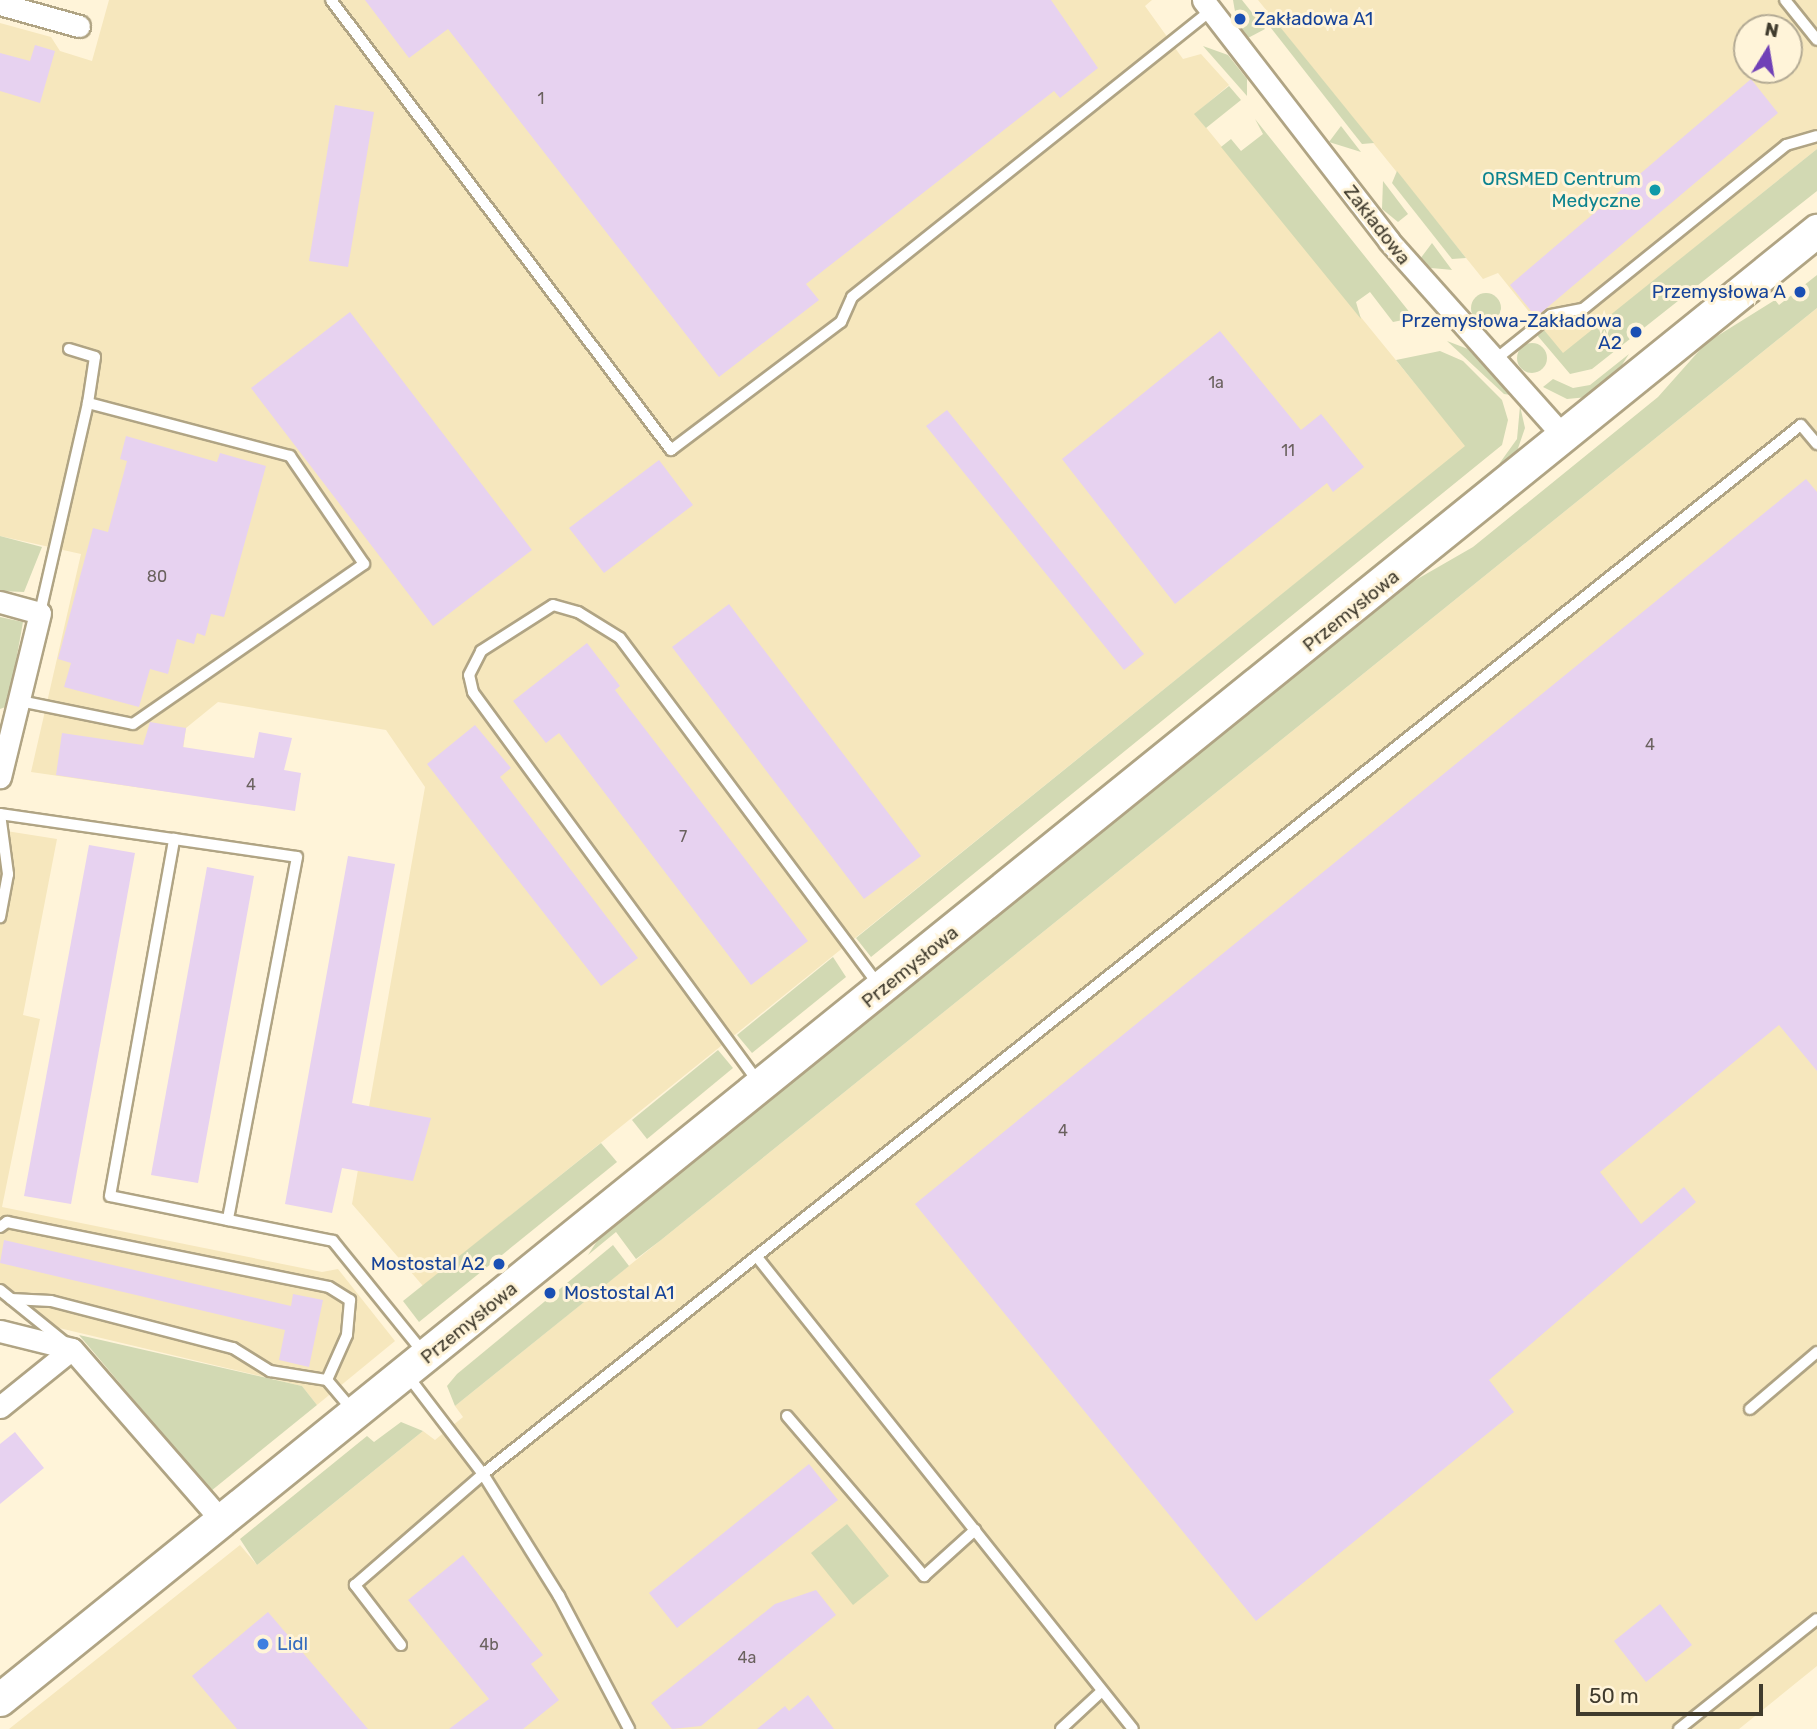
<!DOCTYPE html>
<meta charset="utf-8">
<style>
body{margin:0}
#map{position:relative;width:1817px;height:1729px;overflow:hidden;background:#fff4d9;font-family:Rubik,sans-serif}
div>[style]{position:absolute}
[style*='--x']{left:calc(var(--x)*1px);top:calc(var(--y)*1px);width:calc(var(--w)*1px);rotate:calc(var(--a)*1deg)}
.built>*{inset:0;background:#f6e7bd}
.green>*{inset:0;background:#d2d9b3}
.round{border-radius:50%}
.building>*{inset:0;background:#e7d2f0}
.roads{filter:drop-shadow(2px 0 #b0a484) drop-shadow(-2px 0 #b0a484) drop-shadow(0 2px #b0a484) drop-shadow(0 -2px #b0a484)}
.lane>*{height:10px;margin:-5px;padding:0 5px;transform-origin:5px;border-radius:5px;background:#fff}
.street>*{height:21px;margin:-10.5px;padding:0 10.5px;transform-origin:10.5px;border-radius:10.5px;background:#fff}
.secondary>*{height:32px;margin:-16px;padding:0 16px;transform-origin:16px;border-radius:16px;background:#fff}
.dots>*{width:19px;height:19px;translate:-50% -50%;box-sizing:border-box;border:4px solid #fff4d9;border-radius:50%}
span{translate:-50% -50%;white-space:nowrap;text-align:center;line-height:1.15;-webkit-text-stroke:6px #fff4d9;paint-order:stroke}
.number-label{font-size:16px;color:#6a615e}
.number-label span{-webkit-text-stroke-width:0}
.transit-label{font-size:19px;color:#164399}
.left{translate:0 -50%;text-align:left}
.right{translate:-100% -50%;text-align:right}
.culture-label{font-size:19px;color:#0d838f}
.street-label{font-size:19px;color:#403b2d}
.shop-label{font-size:19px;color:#366cbe}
.north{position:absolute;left:1733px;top:14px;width:70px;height:70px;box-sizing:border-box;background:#fff4d9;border:2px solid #b3aa94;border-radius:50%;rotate:11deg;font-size:19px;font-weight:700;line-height:28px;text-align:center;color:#403b2d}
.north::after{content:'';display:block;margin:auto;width:24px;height:32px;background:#7040b7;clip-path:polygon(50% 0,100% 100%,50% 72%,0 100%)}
.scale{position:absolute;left:1576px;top:1684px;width:187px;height:32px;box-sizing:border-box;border:4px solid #403b2d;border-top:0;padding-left:9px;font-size:21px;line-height:24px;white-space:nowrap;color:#403b2d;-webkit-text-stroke:5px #fff4d9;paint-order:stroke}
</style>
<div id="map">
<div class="built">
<div style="clip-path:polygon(109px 0,1152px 0,1145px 6px,1183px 59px,1201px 54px,1229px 85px,1195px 114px,1466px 446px,423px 1286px,352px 1204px,425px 787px,386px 730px,218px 702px,186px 728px,177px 793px,31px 772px,81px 554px,0 536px,0 23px,51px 37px,60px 51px,92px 61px)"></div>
<div style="clip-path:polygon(evenodd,1258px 0,1817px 0,1817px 149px,1563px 354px,1498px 273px,1483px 279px,1258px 0,1747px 28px,1789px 28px,1789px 70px,1747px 70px,1747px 28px)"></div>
<div style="clip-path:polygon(1817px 308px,1817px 1666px,1739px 1729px,9px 1729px,240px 1545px,257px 1565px,423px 1431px,435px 1440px,463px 1417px,455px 1406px)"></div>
<div style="clip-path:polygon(0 830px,57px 839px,23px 1015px,40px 1019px,2px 1207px,322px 1272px,338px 1269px,395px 1341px,317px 1405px,302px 1386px,34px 1322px,0 1299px)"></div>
</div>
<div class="green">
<div style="clip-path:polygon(1233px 0,1242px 0,1265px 29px,1248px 38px,1237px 23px)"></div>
<div style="clip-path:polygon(1268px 12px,1374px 143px,1362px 144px,1354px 134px,1264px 19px)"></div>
<div style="clip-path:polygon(1203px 46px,1228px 55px,1247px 79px,1247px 96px)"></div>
<div style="clip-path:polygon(1229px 86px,1241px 100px,1206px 128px,1194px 114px)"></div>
<div style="clip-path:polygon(1255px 119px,1411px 314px,1408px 319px,1393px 322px,1370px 292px,1356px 302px,1361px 319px,1221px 147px,1231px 139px,1241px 151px,1263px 134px)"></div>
<div style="clip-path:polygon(1341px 126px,1361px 152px,1329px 142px)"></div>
<div style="clip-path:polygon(1817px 149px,1817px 191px,1592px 369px,1570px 374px,1537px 335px,1544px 330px,1563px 353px)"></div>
<div style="clip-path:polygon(1397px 171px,1466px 258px,1452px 259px,1392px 183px)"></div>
<div style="clip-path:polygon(1383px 181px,1408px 214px,1398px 222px,1382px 209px)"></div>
<div style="clip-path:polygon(1432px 243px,1452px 270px,1453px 270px,1431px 268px,1420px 259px)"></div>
<div style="clip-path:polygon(1817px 275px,1817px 308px,661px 1240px,636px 1259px,616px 1232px,588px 1255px,599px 1238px,1400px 589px,1473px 547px,1658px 397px,1706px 343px,1775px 300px,1779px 305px)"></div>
<div class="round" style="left:1471px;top:293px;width:30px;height:30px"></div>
<div style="clip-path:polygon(1447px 341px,1468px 349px,1511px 395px,1504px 394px)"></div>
<div class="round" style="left:1517px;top:343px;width:30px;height:30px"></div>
<div style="clip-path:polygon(1440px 351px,1463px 361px,1502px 400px,1508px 420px,1502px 445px,871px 957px,856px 938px,1465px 446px,1396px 360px)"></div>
<div style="clip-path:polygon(1629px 354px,1611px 382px,1588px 397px,1567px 399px,1543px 387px,1553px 379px,1573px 388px,1590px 385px)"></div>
<div style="clip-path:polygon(1520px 406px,1525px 428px,1515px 457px,893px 961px,883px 962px,1499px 464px,1517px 439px)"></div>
<div style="clip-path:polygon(0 536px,42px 547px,24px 592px,0 591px)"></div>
<div style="clip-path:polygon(0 617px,23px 622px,8px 706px,0 709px)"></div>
<div style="clip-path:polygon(833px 957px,846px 977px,752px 1053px,737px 1035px)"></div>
<div style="clip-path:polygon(718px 1050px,733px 1068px,647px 1139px,632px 1120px)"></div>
<div style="clip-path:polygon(601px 1143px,617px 1162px,419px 1322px,403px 1301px)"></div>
<div style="clip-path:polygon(613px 1245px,629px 1266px,455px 1406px,447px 1386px,457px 1374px)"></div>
<div style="clip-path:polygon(79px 1335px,302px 1386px,317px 1405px,211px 1491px)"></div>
<div style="clip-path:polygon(401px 1422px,423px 1431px,257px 1565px,240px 1539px,367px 1436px,374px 1442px)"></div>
<div style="clip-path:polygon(847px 1524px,889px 1576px,853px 1605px,811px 1553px)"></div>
</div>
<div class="building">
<div style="clip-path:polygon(365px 0,1051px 0,1098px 68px,1060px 98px,1054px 91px,806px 284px,819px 300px,719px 377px,448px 29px,409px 58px)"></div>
<div style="clip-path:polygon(35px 45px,55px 51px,40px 103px,0 91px,0 53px,30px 61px)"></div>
<div style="clip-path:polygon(1751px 79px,1778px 113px,1536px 317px,1510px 285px)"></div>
<div style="clip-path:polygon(335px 105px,374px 112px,348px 267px,309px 261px)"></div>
<div style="clip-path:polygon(350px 312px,532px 550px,433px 626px,251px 388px)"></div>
<div style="clip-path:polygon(1220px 331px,1301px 430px,1321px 414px,1364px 467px,1333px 492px,1327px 483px,1175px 604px,1062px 459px)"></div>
<div style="clip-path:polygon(947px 410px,1144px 654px,1124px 670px,926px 426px)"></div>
<div style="clip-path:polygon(126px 436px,217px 462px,220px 453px,266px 466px,224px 617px,211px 614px,205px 636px,197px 633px,194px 644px,177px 639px,168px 674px,150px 669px,139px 707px,64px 687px,71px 663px,58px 659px,93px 528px,108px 532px,127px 461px,120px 459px)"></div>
<div style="clip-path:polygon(659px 460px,693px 505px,604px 573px,569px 528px)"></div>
<div style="clip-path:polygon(1806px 479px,1817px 492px,1817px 1071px,1779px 1025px,1600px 1172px,1641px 1224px,1684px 1187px,1696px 1202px,1489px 1380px,1514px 1412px,1256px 1621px,915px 1204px)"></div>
<div style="clip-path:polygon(729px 604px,921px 856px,864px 899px,672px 647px)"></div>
<div style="clip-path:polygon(587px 643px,620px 686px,615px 690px,808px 941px,751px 985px,559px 733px,546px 743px,513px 701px)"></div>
<div style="clip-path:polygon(150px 722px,186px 728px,183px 747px,254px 758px,259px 732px,292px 738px,284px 770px,301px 773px,295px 811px,56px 775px,62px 733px,143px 745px)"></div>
<div style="clip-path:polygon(475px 725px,511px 768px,500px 777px,638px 958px,601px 986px,427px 764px)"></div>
<div style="clip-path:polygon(89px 845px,135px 853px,71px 1204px,24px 1196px)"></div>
<div style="clip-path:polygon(348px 856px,395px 864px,352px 1103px,431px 1118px,413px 1181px,342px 1168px,332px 1213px,285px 1204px)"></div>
<div style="clip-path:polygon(207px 867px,254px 876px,198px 1183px,151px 1175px)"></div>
<div style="clip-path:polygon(4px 1240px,291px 1306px,293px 1294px,323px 1300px,309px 1367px,279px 1360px,285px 1330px,0 1263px)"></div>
<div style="clip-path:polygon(15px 1432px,44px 1468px,0 1504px,0 1444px)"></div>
<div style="clip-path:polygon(809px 1464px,838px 1500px,677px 1628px,649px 1593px)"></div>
<div style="clip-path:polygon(463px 1555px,543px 1655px,531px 1664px,559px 1700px,523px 1729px,449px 1729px,489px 1699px,408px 1600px)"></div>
<div style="clip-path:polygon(816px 1590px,836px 1615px,701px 1726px,672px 1729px,651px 1703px,775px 1604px)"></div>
<div style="clip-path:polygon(1660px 1604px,1692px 1645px,1646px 1682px,1614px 1641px)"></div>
<div style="clip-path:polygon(268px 1612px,368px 1729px,237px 1729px,192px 1676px)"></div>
<div style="clip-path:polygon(808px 1695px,834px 1729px,757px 1729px,785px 1706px,789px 1711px)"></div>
</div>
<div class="roads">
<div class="lane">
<div style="--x:331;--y:0;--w:564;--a:52.93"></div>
<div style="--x:671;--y:450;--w:213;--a:-37"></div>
<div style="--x:841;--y:322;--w:27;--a:-66"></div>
<div style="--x:852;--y:297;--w:460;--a:-38.6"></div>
<div style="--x:1785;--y:0;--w:51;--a:51.3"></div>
<div style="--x:69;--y:349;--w:27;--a:17"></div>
<div style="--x:95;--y:357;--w:47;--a:98.7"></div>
<div style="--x:1496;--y:359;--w:70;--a:-38.7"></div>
<div style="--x:1551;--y:315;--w:33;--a:-11"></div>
<div style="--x:1583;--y:309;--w:261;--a:-38.9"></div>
<div style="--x:1786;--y:145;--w:32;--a:-16"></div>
<div style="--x:20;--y:701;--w:115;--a:11.5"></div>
<div style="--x:133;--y:724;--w:281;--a:-34.7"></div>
<div style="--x:364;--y:564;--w:131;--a:-124.4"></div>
<div style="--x:290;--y:456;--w:209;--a:-165.3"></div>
<div style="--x:88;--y:403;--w:215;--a:102.9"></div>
<div style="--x:0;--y:814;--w:176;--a:8.2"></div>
<div style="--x:0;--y:814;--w:61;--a:82.4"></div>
<div style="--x:8;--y:874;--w:44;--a:100.5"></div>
<div style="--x:759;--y:1083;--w:484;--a:-126.2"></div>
<div style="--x:473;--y:692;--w:17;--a:-103"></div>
<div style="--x:469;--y:675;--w:27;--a:-63"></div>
<div style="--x:481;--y:651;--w:85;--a:-32.6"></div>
<div style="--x:553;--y:605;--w:26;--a:16"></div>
<div style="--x:578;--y:612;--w:49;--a:31.8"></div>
<div style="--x:620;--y:638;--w:433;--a:53.3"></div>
<div style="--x:228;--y:1220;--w:120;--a:-168.5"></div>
<div style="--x:110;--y:1196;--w:363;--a:-79.8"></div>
<div style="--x:174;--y:839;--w:124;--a:8.3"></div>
<div style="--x:297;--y:857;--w:369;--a:100.8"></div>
<div style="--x:228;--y:1220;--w:107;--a:11.3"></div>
<div style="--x:333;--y:1241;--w:143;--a:51"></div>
<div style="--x:0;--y:1227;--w:9;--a:-36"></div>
<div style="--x:7;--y:1222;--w:328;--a:11.4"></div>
<div style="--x:329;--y:1287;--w:25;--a:32"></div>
<div style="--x:350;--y:1300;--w:35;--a:95"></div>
<div style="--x:347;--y:1335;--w:49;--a:114"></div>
<div style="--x:757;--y:1257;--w:603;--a:51.46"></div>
<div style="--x:0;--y:1290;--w:81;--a:39"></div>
<div style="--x:11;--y:1299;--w:40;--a:2.9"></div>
<div style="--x:51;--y:1301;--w:188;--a:14.5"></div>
<div style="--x:233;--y:1348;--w:44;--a:31.9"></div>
<div style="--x:270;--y:1371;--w:58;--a:9"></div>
<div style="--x:327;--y:1380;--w:42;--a:49.8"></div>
<div style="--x:408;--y:1376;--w:123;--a:52.6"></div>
<div style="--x:483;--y:1474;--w:144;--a:58.1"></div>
<div style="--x:559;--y:1596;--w:150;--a:62.2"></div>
<div style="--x:1750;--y:1409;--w:88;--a:-40.4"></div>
<div style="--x:787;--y:1416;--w:211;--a:49.4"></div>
<div style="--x:924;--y:1576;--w:69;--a:-42"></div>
<div style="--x:401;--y:1645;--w:76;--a:-127.5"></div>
<div style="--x:355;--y:1585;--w:169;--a:-40.9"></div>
<div style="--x:483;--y:1474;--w:1684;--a:-38.52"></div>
<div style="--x:1801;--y:425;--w:25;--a:50"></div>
<div style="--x:1061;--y:1729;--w:56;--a:-42.8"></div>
<div style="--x:1679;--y:1729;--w:176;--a:-38.6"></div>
</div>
<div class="street">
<div style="--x:1203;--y:0;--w:304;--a:52.3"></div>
<div style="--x:1389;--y:241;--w:264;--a:48.2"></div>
<div style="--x:0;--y:4;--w:82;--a:15.6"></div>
<div style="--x:0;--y:602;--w:41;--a:15.4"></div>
<div style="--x:40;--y:613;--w:169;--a:103.7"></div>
<div style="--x:0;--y:1331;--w:74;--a:14"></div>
<div style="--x:72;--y:1349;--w:228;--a:48.9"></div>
<div style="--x:0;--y:1407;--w:92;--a:-38.9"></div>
</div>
<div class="secondary">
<div style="--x:0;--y:1700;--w:2337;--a:-38.95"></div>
</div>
</div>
<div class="dots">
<div style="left:1240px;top:19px;background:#1a4fb4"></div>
<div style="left:1655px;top:190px;background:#0f9aa8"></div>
<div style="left:1800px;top:292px;background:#1a4fb4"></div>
<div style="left:1636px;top:332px;background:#1a4fb4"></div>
<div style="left:499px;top:1264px;background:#1a4fb4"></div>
<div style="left:550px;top:1293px;background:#1a4fb4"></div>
<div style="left:263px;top:1644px;background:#3f7fe0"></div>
</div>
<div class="number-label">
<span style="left:541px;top:99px">1</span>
<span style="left:1216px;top:383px">1a</span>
<span style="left:1288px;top:451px">11</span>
<span style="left:157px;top:577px">80</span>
<span style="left:1650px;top:745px">4</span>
<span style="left:251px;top:785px">4</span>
<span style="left:683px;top:837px">7</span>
<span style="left:1063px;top:1131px">4</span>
<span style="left:489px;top:1645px">4b</span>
<span style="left:747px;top:1658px">4a</span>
</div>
<div class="transit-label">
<span class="left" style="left:1254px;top:19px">Zakładowa A1</span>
<span class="right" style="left:1786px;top:292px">Przemysłowa A</span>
<span class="right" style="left:1622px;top:332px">Przemysłowa-Zakładowa<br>A2</span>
<span class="right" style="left:485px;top:1264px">Mostostal A2</span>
<span class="left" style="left:564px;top:1293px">Mostostal A1</span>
</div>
<div class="culture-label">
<span class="right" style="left:1641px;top:190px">ORSMED Centrum<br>Medyczne</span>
</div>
<div class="street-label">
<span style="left:1377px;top:225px;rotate:52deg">Zakładowa</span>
<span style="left:1351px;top:611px;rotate:-39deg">Przemysłowa</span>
<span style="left:910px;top:967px;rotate:-39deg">Przemysłowa</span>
<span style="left:469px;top:1323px;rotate:-39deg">Przemysłowa</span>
</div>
<div class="shop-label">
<span class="left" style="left:277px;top:1644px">Lidl</span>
</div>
<div class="north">N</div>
<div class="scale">50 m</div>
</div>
